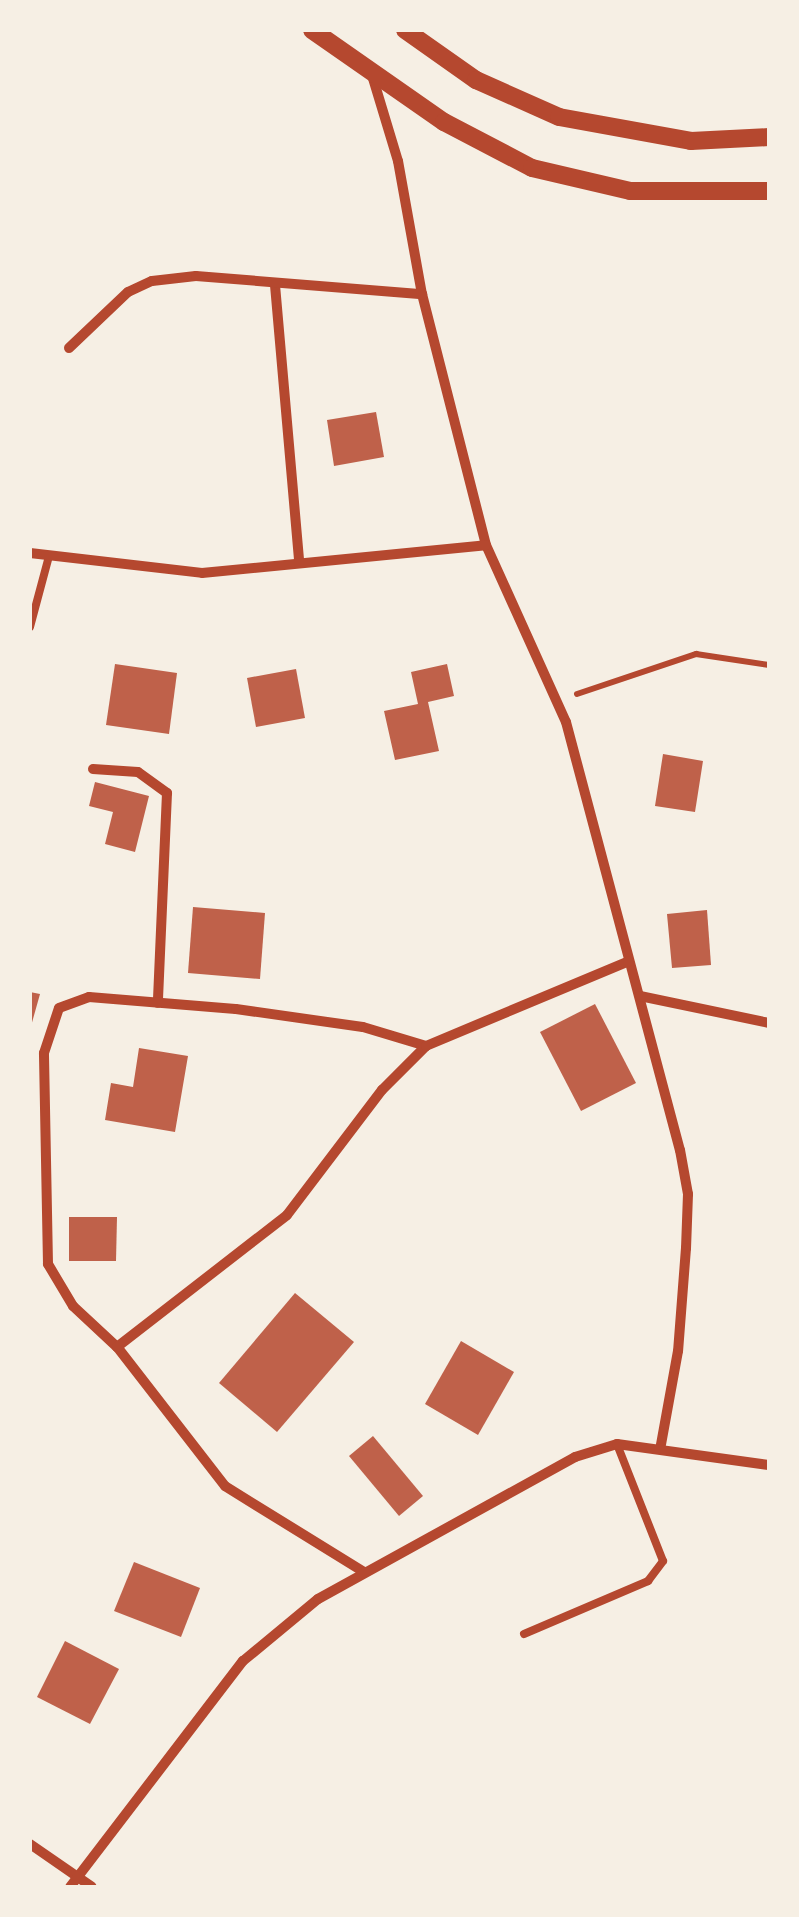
<!DOCTYPE html>
<style>
body{margin:0}
#map{position:relative;width:799px;height:1917px;overflow:hidden;background:#f6efe4;font-family:"PT Sans Narrow",sans-serif}
div>[style]{position:absolute}
[style*='--x']{left:calc(var(--x)*1px);top:calc(var(--y)*1px);width:calc(var(--w)*1px);rotate:calc(var(--a)*1deg)}
.building>*{inset:0;background:#bf614a}
.path>*{height:6px;margin:-3px;padding:0 3px;transform-origin:3px;border-radius:3px;background:#b5482f}
.service>*{height:8px;margin:-4px;padding:0 4px;transform-origin:4px;border-radius:4px;background:#b5482f}
.minor>*{height:10px;margin:-5px;padding:0 5px;transform-origin:5px;border-radius:5px;background:#b5482f}
.tertiary>*{height:18px;margin:-9px;padding:0 9px;transform-origin:9px;border-radius:9px;background:#b5482f}
span{translate:-50% -50%;white-space:nowrap;text-align:center;line-height:1.15;-webkit-text-stroke:10px #f6efe4;paint-order:stroke}
.frame{position:absolute;inset:0;border:32px solid #f6efe4;pointer-events:none}
</style>
<div id="map">
<div class="building">
<div style="clip-path:polygon(376px 412px,384px 457px,334px 466px,327px 420px)"></div>
<div style="clip-path:polygon(115px 664px,177px 673px,169px 734px,106px 725px)"></div>
<div style="clip-path:polygon(447px 664px,454px 696px,428px 702px,439px 751px,395px 760px,384px 711px,418px 704px,411px 672px)"></div>
<div style="clip-path:polygon(296px 669px,305px 718px,256px 727px,247px 678px)"></div>
<div style="clip-path:polygon(663px 754px,703px 761px,695px 812px,655px 806px)"></div>
<div style="clip-path:polygon(95px 782px,149px 796px,135px 852px,105px 844px,113px 812px,89px 806px)"></div>
<div style="clip-path:polygon(193px 907px,265px 913px,260px 979px,188px 973px)"></div>
<div style="clip-path:polygon(707px 910px,711px 965px,672px 968px,667px 914px)"></div>
<div style="clip-path:polygon(30px 992px,40px 994px,31px 1026px,30px 1026px)"></div>
<div style="clip-path:polygon(595px 1004px,636px 1083px,581px 1111px,540px 1032px)"></div>
<div style="clip-path:polygon(139px 1048px,188px 1056px,175px 1132px,105px 1120px,111px 1083px,133px 1087px)"></div>
<div style="clip-path:polygon(69px 1217px,117px 1217px,116px 1261px,69px 1261px)"></div>
<div style="clip-path:polygon(295px 1293px,354px 1342px,277px 1432px,219px 1383px)"></div>
<div style="clip-path:polygon(461px 1341px,514px 1372px,478px 1435px,425px 1404px)"></div>
<div style="clip-path:polygon(373px 1436px,423px 1496px,399px 1516px,349px 1456px)"></div>
<div style="clip-path:polygon(134px 1562px,200px 1588px,181px 1637px,114px 1611px)"></div>
<div style="clip-path:polygon(65px 1641px,119px 1669px,90px 1724px,37px 1697px)"></div>
</div>
<div class="path">
<div style="--x:577;--y:694;--w:126;--a:-18.6"></div>
<div style="--x:696;--y:654;--w:74;--a:8.6"></div>
</div>
<div class="service">
<div style="--x:30;--y:627;--w:73;--a:-75"></div>
<div style="--x:524;--y:1634;--w:135;--a:-23.1"></div>
<div style="--x:648;--y:1581;--w:25;--a:-53"></div>
<div style="--x:663;--y:1561;--w:126;--a:-111.5"></div>
</div>
<div class="minor">
<div style="--x:372;--y:75;--w:90;--a:73.2"></div>
<div style="--x:398;--y:161;--w:135;--a:79.8"></div>
<div style="--x:422;--y:294;--w:259;--a:75.7"></div>
<div style="--x:486;--y:545;--w:194;--a:65.7"></div>
<div style="--x:566;--y:722;--w:443;--a:75.1"></div>
<div style="--x:680;--y:1150;--w:45;--a:79.7"></div>
<div style="--x:688;--y:1194;--w:54;--a:92.1"></div>
<div style="--x:686;--y:1248;--w:103;--a:94.4"></div>
<div style="--x:678;--y:1351;--w:96;--a:100.3"></div>
<div style="--x:275;--y:285;--w:276;--a:85"></div>
<div style="--x:69;--y:348;--w:81;--a:-43.5"></div>
<div style="--x:128;--y:292;--w:26;--a:-25"></div>
<div style="--x:152;--y:281;--w:44;--a:-6.5"></div>
<div style="--x:196;--y:276;--w:227;--a:4.6"></div>
<div style="--x:30;--y:553;--w:173;--a:6.6"></div>
<div style="--x:202;--y:573;--w:285;--a:-5.6"></div>
<div style="--x:93;--y:769;--w:45;--a:3.8"></div>
<div style="--x:138;--y:772;--w:36;--a:36"></div>
<div style="--x:167;--y:793;--w:210;--a:92.5"></div>
<div style="--x:640;--y:996;--w:132;--a:11.8"></div>
<div style="--x:117;--y:1347;--w:60;--a:-137"></div>
<div style="--x:73;--y:1306;--w:49;--a:-120.8"></div>
<div style="--x:48;--y:1264;--w:211;--a:-91.1"></div>
<div style="--x:44;--y:1053;--w:47;--a:-71.6"></div>
<div style="--x:59;--y:1008;--w:32;--a:-20"></div>
<div style="--x:89;--y:997;--w:147;--a:4.7"></div>
<div style="--x:236;--y:1009;--w:128;--a:8.1"></div>
<div style="--x:363;--y:1027;--w:66;--a:16.8"></div>
<div style="--x:364;--y:1572;--w:163;--a:-148.3"></div>
<div style="--x:225;--y:1486;--w:176;--a:-127.8"></div>
<div style="--x:117;--y:1347;--w:215;--a:-37.8"></div>
<div style="--x:287;--y:1215;--w:157;--a:-52.8"></div>
<div style="--x:382;--y:1090;--w:62;--a:-45"></div>
<div style="--x:426;--y:1046;--w:220;--a:-22.7"></div>
<div style="--x:30;--y:1844;--w:75;--a:34.7"></div>
<div style="--x:70;--y:1887;--w:285;--a:-52.6"></div>
<div style="--x:243;--y:1661;--w:97;--a:-39.6"></div>
<div style="--x:318;--y:1599;--w:294;--a:-28.9"></div>
<div style="--x:575;--y:1457;--w:44;--a:-17.2"></div>
<div style="--x:617;--y:1444;--w:153;--a:7.9"></div>
</div>
<div class="tertiary">
<div style="--x:312;--y:30;--w:161;--a:34.9"></div>
<div style="--x:444;--y:122;--w:99;--a:27.6"></div>
<div style="--x:532;--y:168;--w:101;--a:13.2"></div>
<div style="--x:630;--y:191;--w:139;--a:0"></div>
<div style="--x:405;--y:30;--w:87;--a:35.2"></div>
<div style="--x:476;--y:80;--w:91;--a:24"></div>
<div style="--x:559;--y:117;--w:134;--a:10.3"></div>
<div style="--x:691;--y:141;--w:78;--a:-2.9"></div>
</div>
<div class="frame"></div>
</div>
